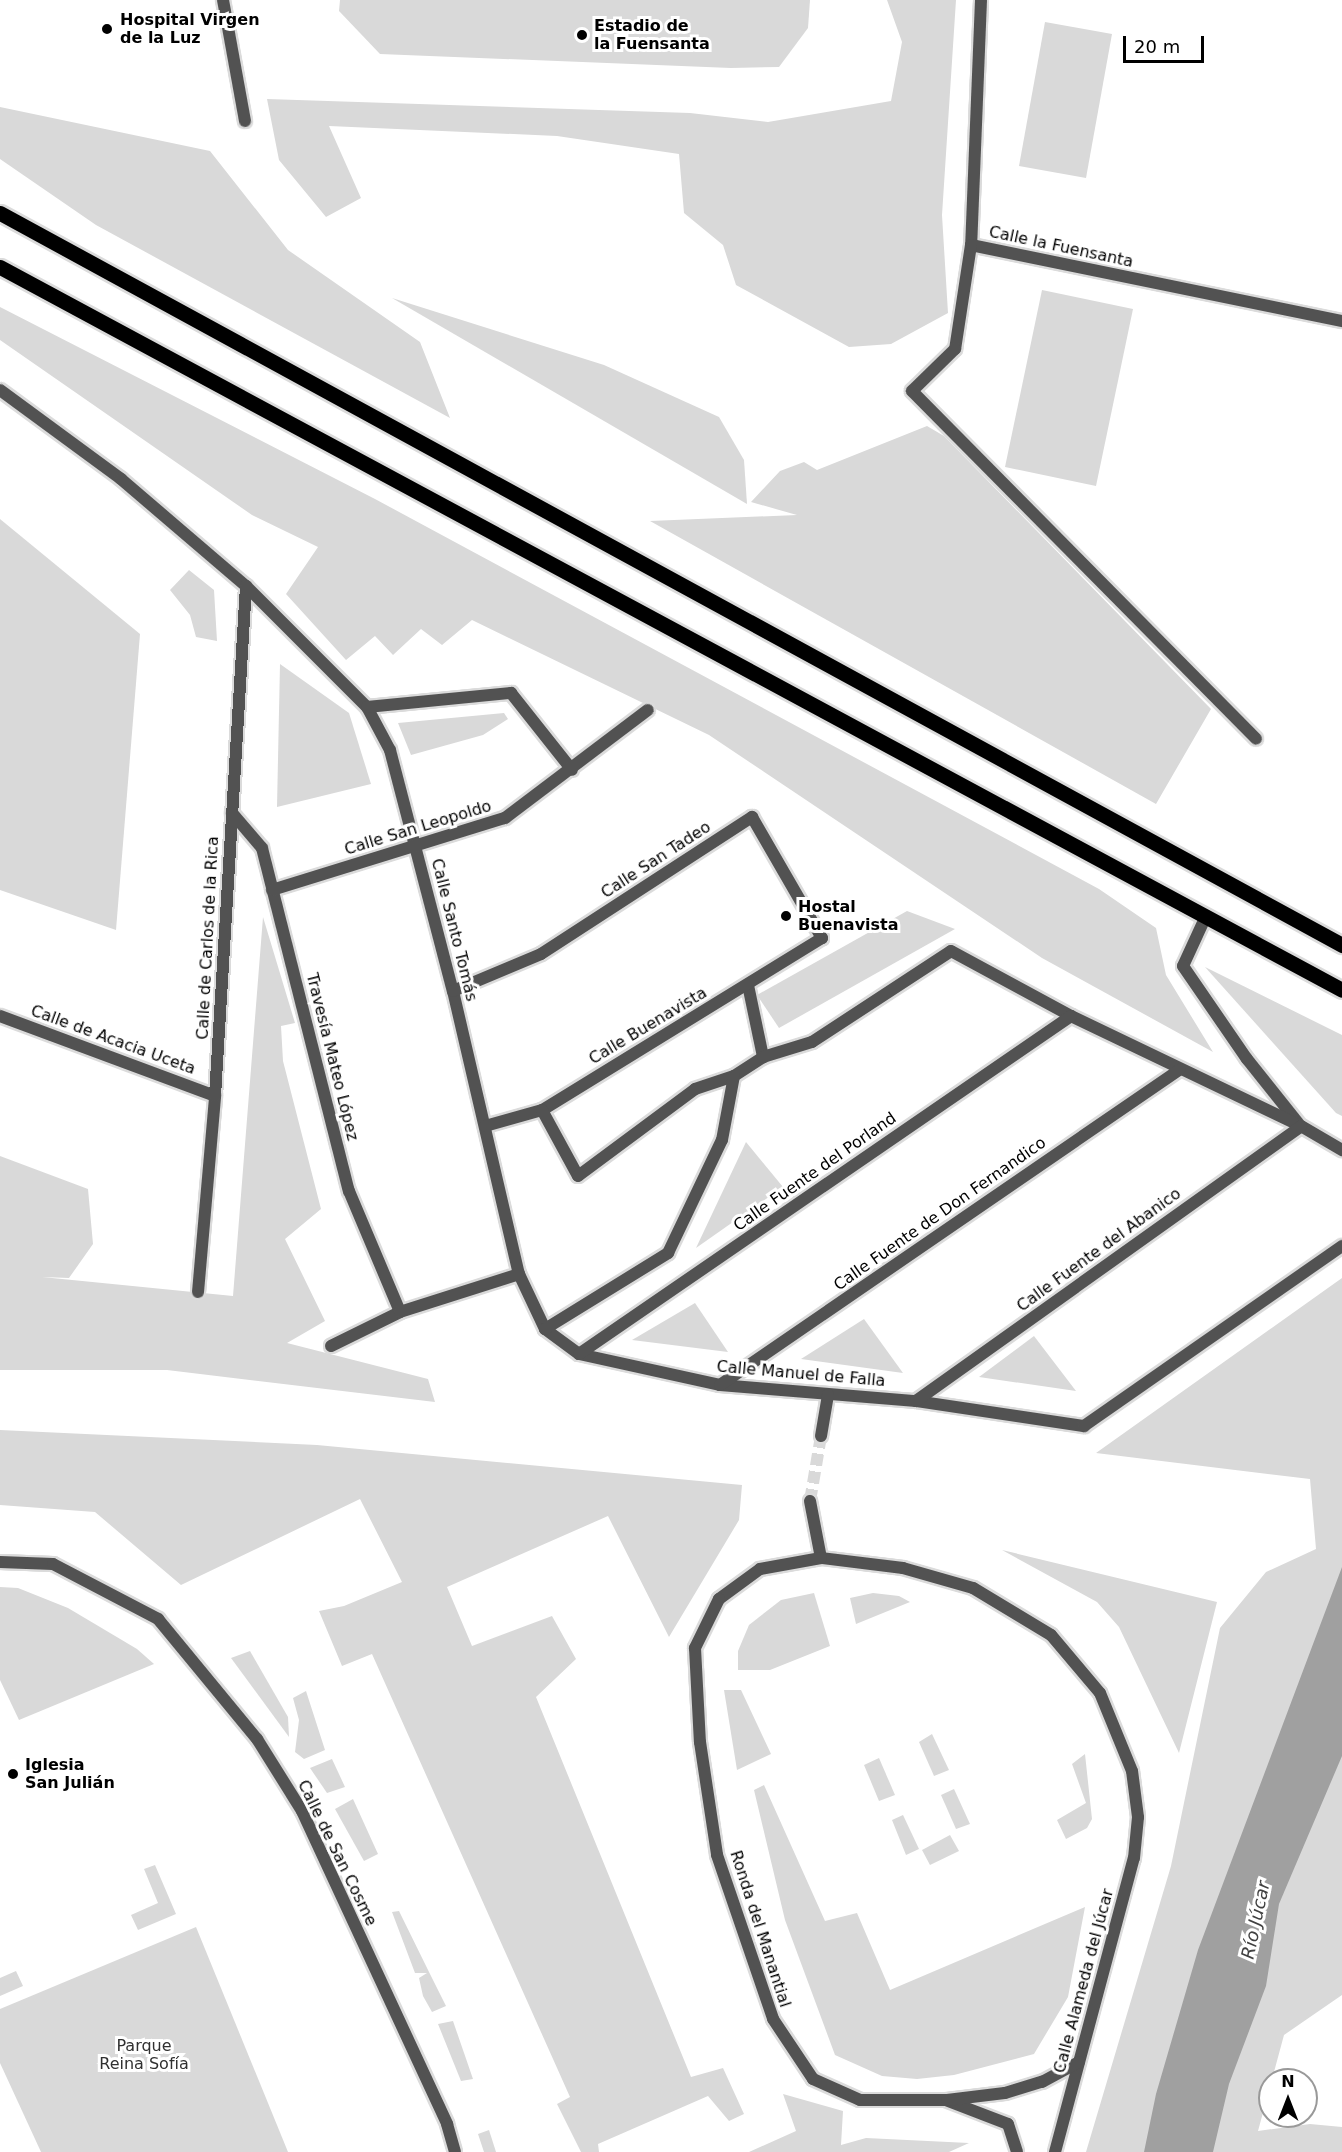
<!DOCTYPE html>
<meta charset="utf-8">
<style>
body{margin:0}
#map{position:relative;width:1342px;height:2152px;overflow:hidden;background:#fff;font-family:"DejaVu Sans",sans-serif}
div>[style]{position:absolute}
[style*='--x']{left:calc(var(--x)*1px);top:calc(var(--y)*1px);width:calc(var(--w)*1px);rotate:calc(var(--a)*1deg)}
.green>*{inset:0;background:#d9d9d9}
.water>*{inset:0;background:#a0a0a0}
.street-tunnel>*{height:12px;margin-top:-6px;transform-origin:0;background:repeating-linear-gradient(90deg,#d9d9d9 0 12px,transparent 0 18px)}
.roads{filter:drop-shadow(2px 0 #dbdbdb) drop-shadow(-2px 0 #dbdbdb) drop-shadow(0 2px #dbdbdb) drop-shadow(0 -2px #dbdbdb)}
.street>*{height:12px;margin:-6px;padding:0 6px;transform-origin:6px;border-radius:6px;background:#525252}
.primary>*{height:15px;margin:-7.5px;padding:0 7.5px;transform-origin:7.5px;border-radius:7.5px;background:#000}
.dots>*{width:16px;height:16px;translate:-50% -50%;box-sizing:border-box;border:3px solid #fff;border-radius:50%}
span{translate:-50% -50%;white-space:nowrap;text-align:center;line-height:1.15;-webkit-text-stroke:6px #fff;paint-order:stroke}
.poi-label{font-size:16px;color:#000;font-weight:700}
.left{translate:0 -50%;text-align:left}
.street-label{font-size:16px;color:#000}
.park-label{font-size:16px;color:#303030}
.water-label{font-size:18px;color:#414141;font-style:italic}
.north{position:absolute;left:1258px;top:2068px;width:60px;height:60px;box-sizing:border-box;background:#fff;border:2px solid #999;border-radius:50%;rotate:0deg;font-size:16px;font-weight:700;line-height:24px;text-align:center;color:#000}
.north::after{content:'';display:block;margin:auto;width:21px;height:27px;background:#000;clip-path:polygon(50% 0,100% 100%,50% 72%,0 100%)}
.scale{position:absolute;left:1123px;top:36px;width:81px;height:27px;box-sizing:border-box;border:3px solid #000;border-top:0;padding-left:8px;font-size:18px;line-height:21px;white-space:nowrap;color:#000;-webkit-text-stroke:4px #fff;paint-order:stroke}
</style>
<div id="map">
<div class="green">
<div style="clip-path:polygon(340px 0,810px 0,808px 28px,779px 67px,731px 68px,380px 54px,339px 11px)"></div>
<div style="clip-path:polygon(887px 0,956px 0,942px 215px,948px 313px,891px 344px,849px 347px,736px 285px,723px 245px,684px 213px,679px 154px,557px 136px,329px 126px,361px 198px,326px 217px,279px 160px,267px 99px,690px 113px,768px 122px,891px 101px,902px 42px)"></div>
<div style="clip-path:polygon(1045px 22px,1112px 34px,1086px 178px,1019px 166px)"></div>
<div style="clip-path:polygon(0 107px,210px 151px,288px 250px,420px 342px,450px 418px,96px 225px,0 159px)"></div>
<div style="clip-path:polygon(1042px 290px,1133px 309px,1096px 486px,1005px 467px)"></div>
<div style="clip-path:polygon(392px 298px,604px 365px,719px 417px,744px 460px,747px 504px)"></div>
<div style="clip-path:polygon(0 307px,375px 499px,1099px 889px,1156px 928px,1166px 975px,1213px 1052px,1042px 958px,709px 735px,472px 620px,442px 645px,421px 629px,393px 655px,375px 636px,346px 660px,286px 594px,318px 547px,252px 515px,0 340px)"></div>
<div style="clip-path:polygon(927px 426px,944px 436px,1211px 709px,1156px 804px,650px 521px,797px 515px,751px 502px,780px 471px,804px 462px,817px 470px)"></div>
<div style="clip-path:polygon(0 519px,140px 634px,116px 930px,0 890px)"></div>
<div style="clip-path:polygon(189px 570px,214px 590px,217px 641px,196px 637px,190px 615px,170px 590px)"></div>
<div style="clip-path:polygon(280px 664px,349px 713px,371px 784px,277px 807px)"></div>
<div style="clip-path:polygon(504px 713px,508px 719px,483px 735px,411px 755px,398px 723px)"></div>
<div style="clip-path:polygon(907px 911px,955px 929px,779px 1028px,757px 995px)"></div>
<div style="clip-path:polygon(263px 917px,295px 1023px,281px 1026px,283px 1061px,321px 1209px,285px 1239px,325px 1321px,287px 1343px,428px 1379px,435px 1402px,167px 1370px,0 1370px,0 1156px,88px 1189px,93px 1244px,69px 1278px,42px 1277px,233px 1296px)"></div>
<div style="clip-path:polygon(1205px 967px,1342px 1035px,1342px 1116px,1336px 1113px)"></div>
<div style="clip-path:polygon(746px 1142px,783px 1187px,696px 1248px)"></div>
<div style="clip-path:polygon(1342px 1278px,1342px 1995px,1284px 2035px,1258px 2131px,1310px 2124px,1342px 2127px,1342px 2152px,1086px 2152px,1171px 1866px,1220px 1628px,1266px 1572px,1316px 1549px,1310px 1479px,1096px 1453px)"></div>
<div style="clip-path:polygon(695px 1303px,728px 1352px,632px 1340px)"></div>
<div style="clip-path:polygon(864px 1319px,903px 1373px,801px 1359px)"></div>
<div style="clip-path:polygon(1034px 1336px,1076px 1391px,979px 1377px)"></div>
<div style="clip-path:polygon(0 1430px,317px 1445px,742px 1485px,739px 1520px,669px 1637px,608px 1516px,447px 1587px,472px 1646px,552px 1616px,576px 1659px,536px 1697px,691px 2077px,723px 2068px,744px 2114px,729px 2121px,708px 2096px,598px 2144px,599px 2152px,581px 2152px,557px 2104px,570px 2097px,372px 1654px,342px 1666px,319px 1611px,344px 1606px,402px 1582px,360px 1499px,181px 1585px,95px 1512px,0 1505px)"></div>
<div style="clip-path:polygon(1002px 1550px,1217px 1602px,1179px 1753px,1119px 1627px,1097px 1602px)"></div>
<div style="clip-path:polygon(0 1587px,18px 1588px,68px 1608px,137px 1649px,154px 1664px,19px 1720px,0 1680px)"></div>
<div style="clip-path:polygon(814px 1593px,830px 1646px,770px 1670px,738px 1670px,738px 1651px,749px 1625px,781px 1600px)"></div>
<div style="clip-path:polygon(873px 1593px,899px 1596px,910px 1602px,856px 1624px,850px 1598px)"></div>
<div style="clip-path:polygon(250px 1651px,288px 1717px,289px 1737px,231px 1658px)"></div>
<div style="clip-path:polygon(724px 1690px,741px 1690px,771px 1754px,737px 1770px)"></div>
<div style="clip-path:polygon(306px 1691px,325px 1750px,304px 1759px,295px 1752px,299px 1720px,293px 1698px)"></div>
<div style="clip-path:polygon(932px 1734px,949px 1770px,934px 1776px,919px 1742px)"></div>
<div style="clip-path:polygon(1085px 1754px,1092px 1819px,1087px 1828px,1066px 1839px,1057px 1820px,1086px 1803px,1072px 1764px)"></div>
<div style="clip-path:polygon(879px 1758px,895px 1795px,879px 1801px,864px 1765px)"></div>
<div style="clip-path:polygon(332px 1759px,345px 1787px,327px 1793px,310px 1768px)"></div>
<div style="clip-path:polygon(764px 1785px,825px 1921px,857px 1913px,890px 1990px,1085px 1907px,1068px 1997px,1034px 2054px,954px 2075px,917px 2079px,882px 2076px,835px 2055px,785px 1920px,754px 1790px)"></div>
<div style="clip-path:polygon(954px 1789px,970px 1824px,956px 1829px,941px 1795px)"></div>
<div style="clip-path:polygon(353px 1799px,378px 1854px,364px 1861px,335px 1809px)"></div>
<div style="clip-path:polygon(903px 1815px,919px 1849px,906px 1855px,892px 1820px)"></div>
<div style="clip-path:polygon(950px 1835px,959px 1851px,930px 1865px,922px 1850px)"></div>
<div style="clip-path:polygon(155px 1865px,176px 1914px,138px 1930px,131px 1915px,158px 1903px,144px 1869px)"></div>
<div style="clip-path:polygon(399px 1911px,429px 1972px,446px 2006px,432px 2012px,423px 1996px,419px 1978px,427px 1973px,415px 1973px,392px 1912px)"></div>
<div style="clip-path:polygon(196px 1927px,288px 2152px,41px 2152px,0 2063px,0 2009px)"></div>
<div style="clip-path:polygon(16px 1971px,23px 1986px,0 1996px,0 1978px)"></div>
<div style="clip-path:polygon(453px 2021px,473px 2079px,461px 2081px,438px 2024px)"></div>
<div style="clip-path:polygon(783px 2094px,843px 2111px,841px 2145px,866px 2138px,969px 2143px,949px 2152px,749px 2152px,796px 2131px)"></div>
<div style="clip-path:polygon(489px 2130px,496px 2152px,484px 2152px,478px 2134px)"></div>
</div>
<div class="water">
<div style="clip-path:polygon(1342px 1567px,1342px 1756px,1279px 1904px,1266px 1986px,1229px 2084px,1213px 2152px,1144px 2152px,1156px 2094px,1198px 1950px)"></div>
</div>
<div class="street-tunnel">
<div style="--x:810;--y:1501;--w:66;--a:-80.4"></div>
</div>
<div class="roads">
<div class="street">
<div style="--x:223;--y:0;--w:123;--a:79.7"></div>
<div style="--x:981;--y:0;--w:245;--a:92.3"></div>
<div style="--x:971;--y:245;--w:379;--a:11.6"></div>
<div style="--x:971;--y:245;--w:105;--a:98.7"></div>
<div style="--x:955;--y:349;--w:60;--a:135.7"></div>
<div style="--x:912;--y:391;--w:489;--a:45.3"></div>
<div style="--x:0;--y:390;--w:150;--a:36.3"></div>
<div style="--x:121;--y:479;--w:165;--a:40.6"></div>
<div style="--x:246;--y:586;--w:171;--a:45"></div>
<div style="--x:367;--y:707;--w:49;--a:61.9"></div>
<div style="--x:390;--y:750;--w:249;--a:75.4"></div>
<div style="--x:453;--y:991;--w:291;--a:76.9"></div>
<div style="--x:519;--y:1274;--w:61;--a:64.7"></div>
<div style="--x:545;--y:1329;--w:42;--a:36.3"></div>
<div style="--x:579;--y:1354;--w:144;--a:12.4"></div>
<div style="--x:720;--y:1385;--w:197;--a:4.7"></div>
<div style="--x:916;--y:1401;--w:170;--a:8.5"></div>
<div style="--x:1084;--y:1426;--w:315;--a:-34.9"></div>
<div style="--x:367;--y:707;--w:145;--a:-5.6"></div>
<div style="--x:511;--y:693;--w:98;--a:51.6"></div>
<div style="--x:232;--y:813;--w:46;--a:49.4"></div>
<div style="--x:262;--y:848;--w:354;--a:75.8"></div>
<div style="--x:349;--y:1191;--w:131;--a:67.1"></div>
<div style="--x:272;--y:890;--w:244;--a:-17.2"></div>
<div style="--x:505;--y:818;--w:179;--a:-37.1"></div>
<div style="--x:1206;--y:916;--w:55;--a:114.7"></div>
<div style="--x:1183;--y:966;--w:113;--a:55.5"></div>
<div style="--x:1247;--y:1059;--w:82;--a:51.4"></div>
<div style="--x:748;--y:985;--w:74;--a:78.2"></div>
<div style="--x:453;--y:991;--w:95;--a:-22.8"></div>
<div style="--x:541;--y:954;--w:252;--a:-33"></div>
<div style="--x:752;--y:817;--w:140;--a:60"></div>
<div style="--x:822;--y:938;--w:329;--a:148.4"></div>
<div style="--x:542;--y:1110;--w:59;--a:164.3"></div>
<div style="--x:0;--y:1016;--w:229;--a:20.4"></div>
<div style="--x:542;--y:1110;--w:75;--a:61.4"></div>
<div style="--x:578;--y:1176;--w:146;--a:-36.6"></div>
<div style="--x:695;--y:1089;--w:41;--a:-18.4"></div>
<div style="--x:734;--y:1076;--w:35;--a:-33"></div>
<div style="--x:763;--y:1057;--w:51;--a:-17"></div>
<div style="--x:812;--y:1042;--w:166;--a:-33.2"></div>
<div style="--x:951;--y:951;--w:136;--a:28.4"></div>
<div style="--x:1071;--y:1016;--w:255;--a:25.6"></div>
<div style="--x:1301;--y:1126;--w:48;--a:30.3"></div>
<div style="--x:198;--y:1292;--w:197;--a:-85"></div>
<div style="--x:215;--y:1096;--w:511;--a:-86.52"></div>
<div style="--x:545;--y:1329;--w:145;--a:-31.7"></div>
<div style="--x:668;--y:1253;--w:125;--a:-64.5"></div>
<div style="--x:722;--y:1140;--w:65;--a:-79.4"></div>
<div style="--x:331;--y:1346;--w:77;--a:-26.2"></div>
<div style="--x:400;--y:1312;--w:125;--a:-17.7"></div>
<div style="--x:579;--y:1354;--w:597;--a:-34.49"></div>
<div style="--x:720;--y:1385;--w:557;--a:-34.46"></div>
<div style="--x:916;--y:1401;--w:473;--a:-35.5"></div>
<div style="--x:821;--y:1436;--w:42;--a:-80.3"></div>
<div style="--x:810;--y:1501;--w:58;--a:79.1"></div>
<div style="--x:0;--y:1562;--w:53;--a:2.2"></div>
<div style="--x:53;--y:1564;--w:119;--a:27.6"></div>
<div style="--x:158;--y:1619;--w:156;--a:50.5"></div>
<div style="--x:257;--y:1739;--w:85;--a:58"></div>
<div style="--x:302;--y:1811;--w:345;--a:65.1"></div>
<div style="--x:447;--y:2124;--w:29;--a:74"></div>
<div style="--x:948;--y:2101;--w:64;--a:21"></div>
<div style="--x:1008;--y:2124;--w:29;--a:72"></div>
<div style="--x:1055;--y:2152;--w:304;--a:-75"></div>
<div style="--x:1134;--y:1858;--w:41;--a:-84.4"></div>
<div style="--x:1138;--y:1817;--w:46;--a:-97.4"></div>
<div style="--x:1132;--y:1771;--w:84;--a:-112.3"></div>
<div style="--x:1100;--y:1693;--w:76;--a:-130.2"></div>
<div style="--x:1051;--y:1635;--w:91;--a:-148.9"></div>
<div style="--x:973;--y:1588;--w:73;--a:-164.1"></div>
<div style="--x:903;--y:1568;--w:83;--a:-173"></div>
<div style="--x:821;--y:1558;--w:62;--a:169.8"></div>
<div style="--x:760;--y:1569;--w:51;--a:143.8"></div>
<div style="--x:719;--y:1599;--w:55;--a:116.1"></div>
<div style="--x:695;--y:1648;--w:94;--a:87"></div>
<div style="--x:700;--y:1742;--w:114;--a:81.4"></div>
<div style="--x:717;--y:1855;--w:173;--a:71.1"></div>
<div style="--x:773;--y:2019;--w:72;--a:56.3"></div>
<div style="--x:813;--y:2079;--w:51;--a:24.1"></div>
<div style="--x:860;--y:2100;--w:87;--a:0"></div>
<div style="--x:947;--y:2100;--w:58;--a:-6.9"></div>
<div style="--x:1005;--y:2093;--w:39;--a:-17"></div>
<div style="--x:1042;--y:2082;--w:42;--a:-28.4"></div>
</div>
<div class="primary">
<div style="--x:0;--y:213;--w:1529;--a:28.61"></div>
<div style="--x:0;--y:267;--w:1524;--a:28.31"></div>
</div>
</div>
<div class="dots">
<div style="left:107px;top:29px;background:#000"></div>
<div style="left:582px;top:35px;background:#000"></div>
<div style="left:786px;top:916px;background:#000"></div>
<div style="left:13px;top:1774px;background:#000"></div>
</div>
<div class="poi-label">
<span class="left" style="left:120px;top:29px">Hospital Virgen<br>de la Luz</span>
<span class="left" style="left:594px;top:35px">Estadio de<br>la Fuensanta</span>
<span class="left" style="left:798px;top:916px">Hostal<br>Buenavista</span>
<span class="left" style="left:25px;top:1774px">Iglesia<br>San Julián</span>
</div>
<div class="street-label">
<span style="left:1061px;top:247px;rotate:12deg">Calle la Fuensanta</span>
<span style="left:418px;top:828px;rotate:-17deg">Calle San Leopoldo</span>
<span style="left:656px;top:860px;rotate:-33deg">Calle San Tadeo</span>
<span style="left:454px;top:930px;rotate:76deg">Calle Santo Tomás</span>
<span style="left:208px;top:938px;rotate:-87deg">Calle de Carlos de la Rica</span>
<span style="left:648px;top:1026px;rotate:-31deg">Calle Buenavista</span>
<span style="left:113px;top:1040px;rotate:20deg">Calle de Acacia Uceta</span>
<span style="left:332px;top:1057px;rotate:76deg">Travesía Mateo López</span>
<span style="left:815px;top:1172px;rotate:-35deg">Calle Fuente del Porland</span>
<span style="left:940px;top:1214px;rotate:-35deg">Calle Fuente de Don Fernandico</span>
<span style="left:1099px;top:1250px;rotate:-36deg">Calle Fuente del Abanico</span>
<span style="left:801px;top:1374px;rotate:5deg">Calle Manuel de Falla</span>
<span style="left:337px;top:1853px;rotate:64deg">Calle de San Cosme</span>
<span style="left:760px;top:1929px;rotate:72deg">Ronda del Manantial</span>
<span style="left:1084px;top:1981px;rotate:-75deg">Calle Alameda del Júcar</span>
</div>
<div class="park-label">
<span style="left:144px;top:2055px">Parque<br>Reina Sofía</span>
</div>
<div class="water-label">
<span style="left:1256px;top:1920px;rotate:-78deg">Río Júcar</span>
</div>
<div class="north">N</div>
<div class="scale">20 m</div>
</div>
